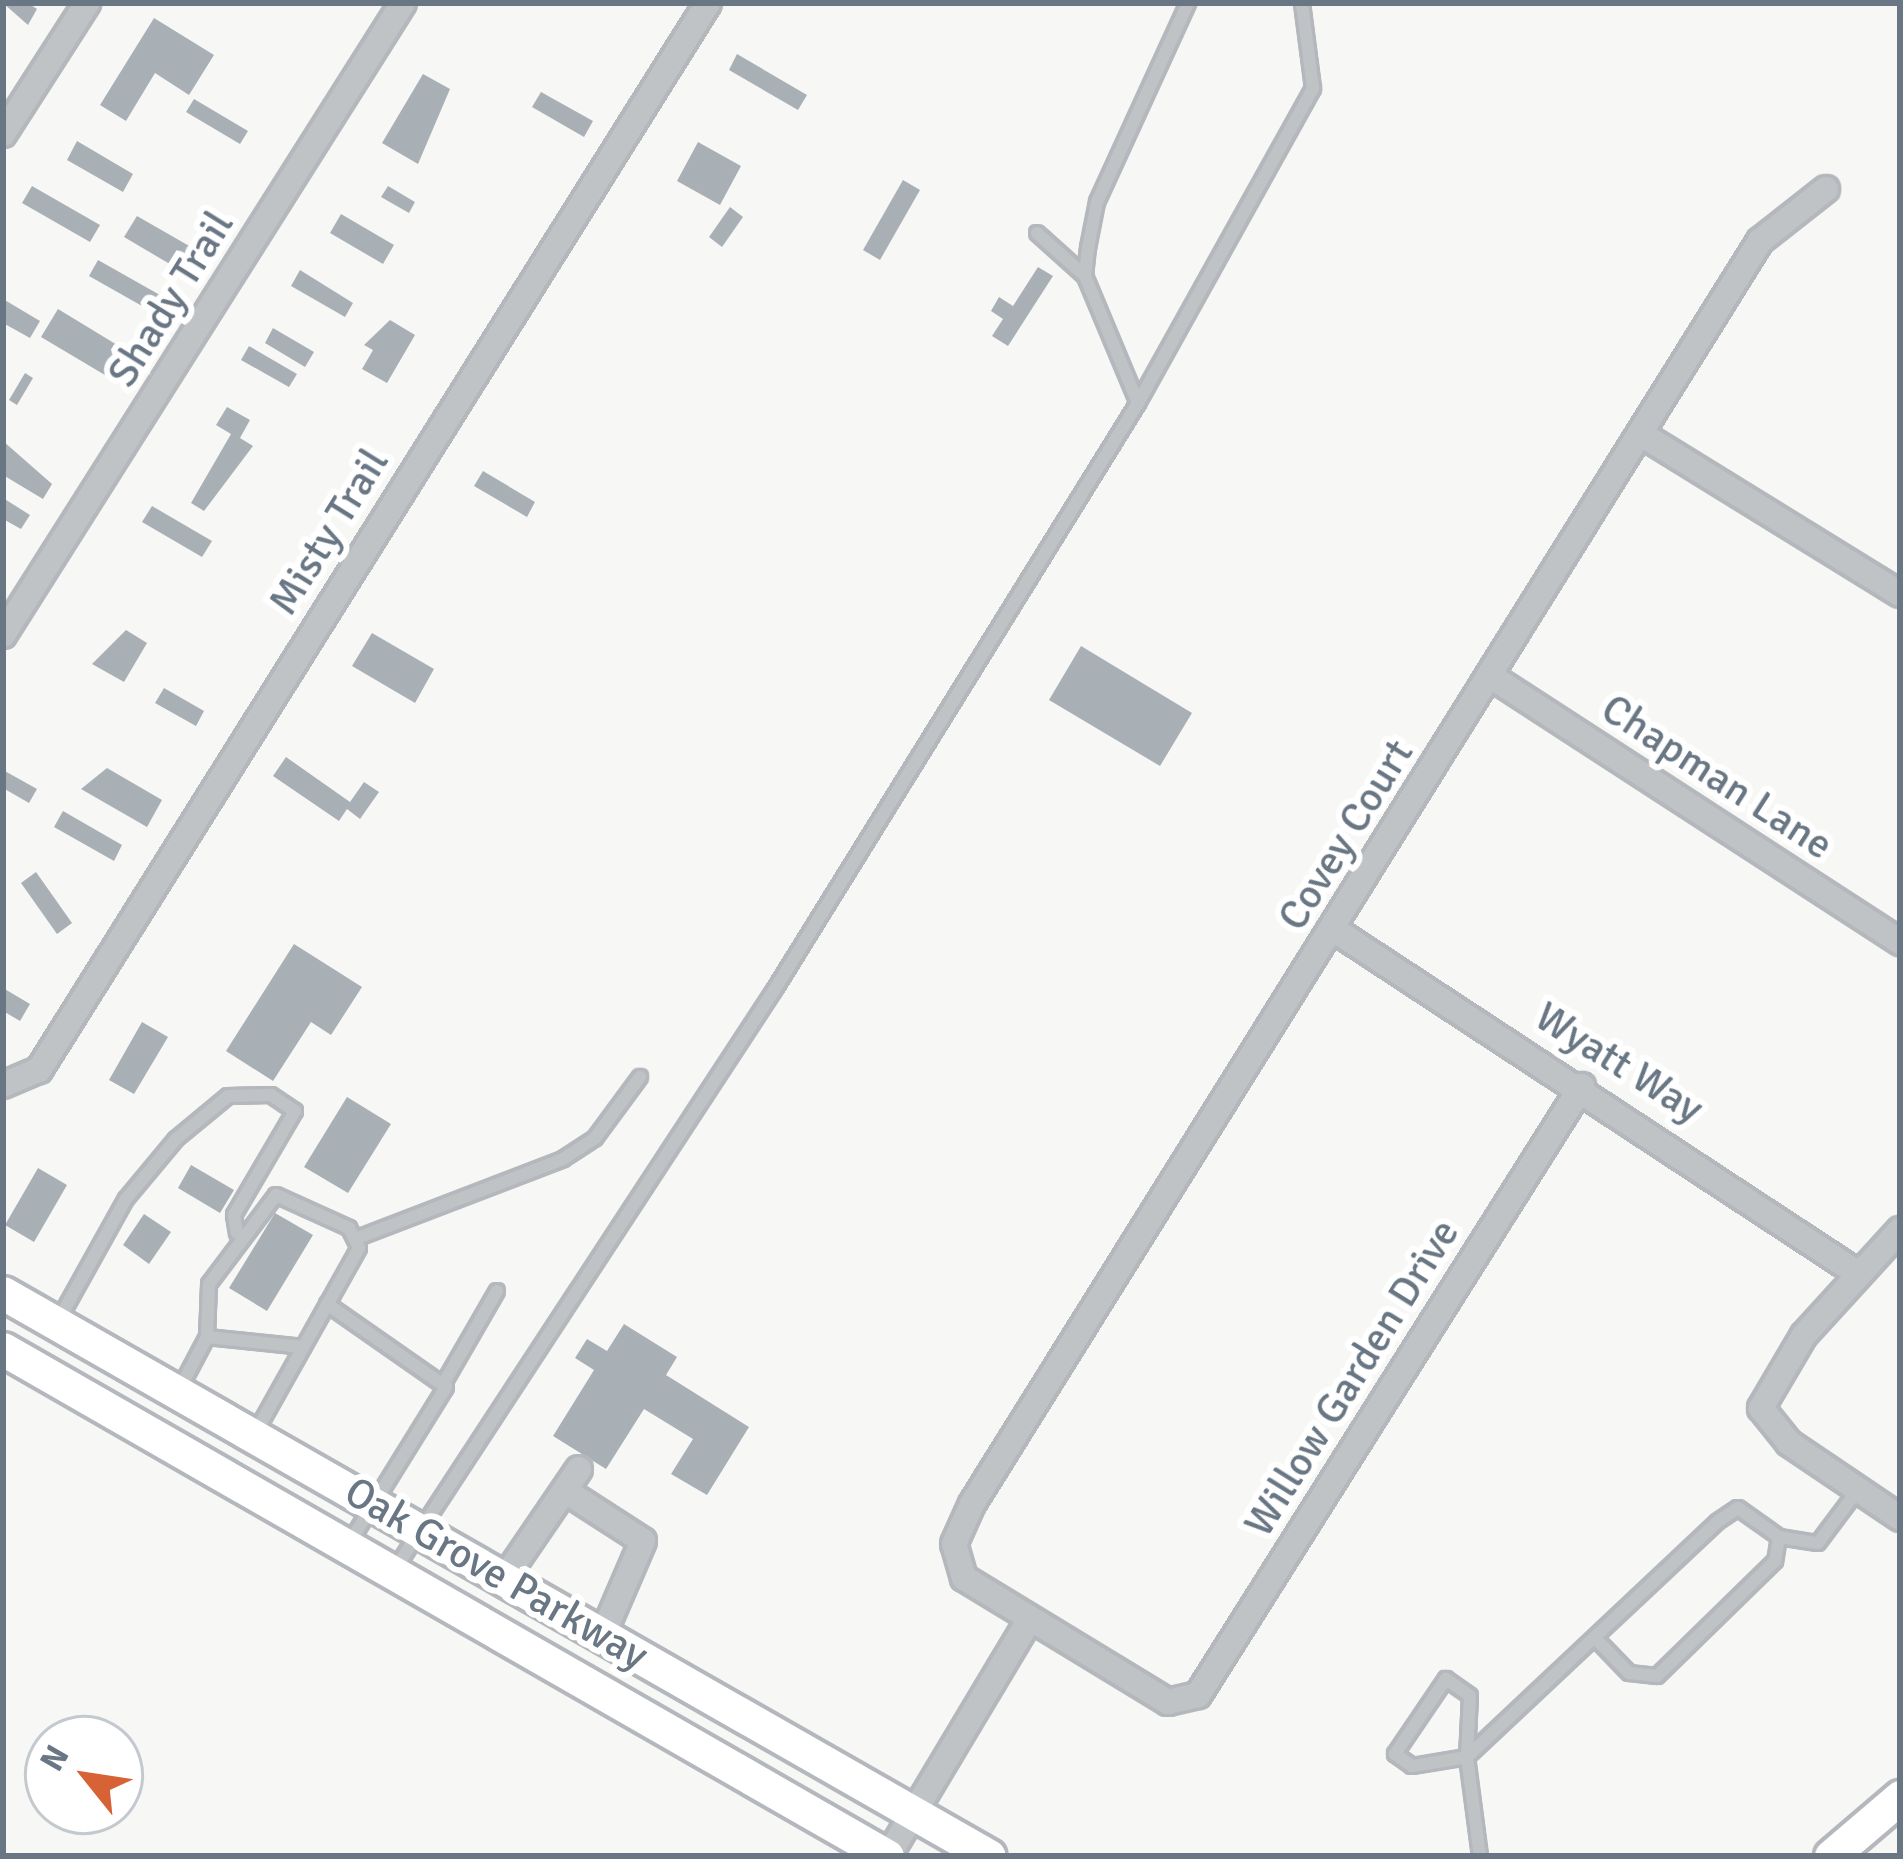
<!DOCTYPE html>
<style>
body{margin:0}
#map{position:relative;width:1903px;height:1859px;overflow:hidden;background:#f7f7f5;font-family:Signika,sans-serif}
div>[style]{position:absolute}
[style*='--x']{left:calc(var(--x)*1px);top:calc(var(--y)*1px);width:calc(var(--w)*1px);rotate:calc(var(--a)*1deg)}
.building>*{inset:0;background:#a9b0b5}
.roads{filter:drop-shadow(3px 0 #b4b8bd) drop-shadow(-3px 0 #b4b8bd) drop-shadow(0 3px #b4b8bd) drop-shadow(0 -3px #b4b8bd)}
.service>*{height:12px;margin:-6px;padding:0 6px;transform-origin:6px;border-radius:6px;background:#bfc3c6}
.minor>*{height:24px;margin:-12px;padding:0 12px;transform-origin:12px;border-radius:12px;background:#bfc3c6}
.secondary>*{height:33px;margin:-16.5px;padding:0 16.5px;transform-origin:16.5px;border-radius:16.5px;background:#fff}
span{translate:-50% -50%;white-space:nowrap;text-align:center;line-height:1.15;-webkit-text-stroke:12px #fff;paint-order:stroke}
.street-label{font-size:42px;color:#697784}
.frame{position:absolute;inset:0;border:6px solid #697784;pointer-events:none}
.north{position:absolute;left:24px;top:1715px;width:120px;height:120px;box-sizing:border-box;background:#fff;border:3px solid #c3c9ce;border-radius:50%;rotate:300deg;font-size:33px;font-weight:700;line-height:48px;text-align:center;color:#697784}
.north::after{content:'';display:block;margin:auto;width:42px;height:54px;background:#d76236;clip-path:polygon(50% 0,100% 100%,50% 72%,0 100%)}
</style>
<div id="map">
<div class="building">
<div style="clip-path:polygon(3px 3px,28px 3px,37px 9px,28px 25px)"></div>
<div style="clip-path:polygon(154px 18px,214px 55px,189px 95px,155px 73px,126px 121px,100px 105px)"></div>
<div style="clip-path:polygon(737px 54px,807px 95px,798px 110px,729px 70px)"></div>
<div style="clip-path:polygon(423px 74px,450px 89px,418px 164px,382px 143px)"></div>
<div style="clip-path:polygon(541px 92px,593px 121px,584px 137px,532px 107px)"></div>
<div style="clip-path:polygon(194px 99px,248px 131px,240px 144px,186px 112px)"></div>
<div style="clip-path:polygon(77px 141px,133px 174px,123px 192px,67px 160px)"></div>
<div style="clip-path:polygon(698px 142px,741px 166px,720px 205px,677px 181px)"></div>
<div style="clip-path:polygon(903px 180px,920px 190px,880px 260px,863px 250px)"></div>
<div style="clip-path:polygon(32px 186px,100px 225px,90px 242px,22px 203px)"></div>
<div style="clip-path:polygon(388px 186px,415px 202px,409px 213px,381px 197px)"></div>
<div style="clip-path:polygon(730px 207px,743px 217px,722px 247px,709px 237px)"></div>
<div style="clip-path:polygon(341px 214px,394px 245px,383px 264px,330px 233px)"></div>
<div style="clip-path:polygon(137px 216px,198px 251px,185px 273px,124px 237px)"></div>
<div style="clip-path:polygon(98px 260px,167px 299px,158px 315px,89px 276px)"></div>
<div style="clip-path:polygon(1038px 267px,1053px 276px,1008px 346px,992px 336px,1003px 319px,991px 311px,999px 297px,1013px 306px)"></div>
<div style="clip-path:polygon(300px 270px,353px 303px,345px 317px,291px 286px)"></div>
<div style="clip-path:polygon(3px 299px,40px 321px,30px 338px,3px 323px)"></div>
<div style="clip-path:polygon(58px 309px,132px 354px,115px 381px,41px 337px)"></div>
<div style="clip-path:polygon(390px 320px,415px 335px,387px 383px,362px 369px,373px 350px,364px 345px)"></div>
<div style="clip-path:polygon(273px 328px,314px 352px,305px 367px,265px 343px)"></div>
<div style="clip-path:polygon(249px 346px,297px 374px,289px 387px,241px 360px)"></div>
<div style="clip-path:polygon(25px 373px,33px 378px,17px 405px,9px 400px)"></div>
<div style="clip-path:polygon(227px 407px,250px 420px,240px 438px,253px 446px,204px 511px,191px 503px,231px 434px,216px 425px)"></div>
<div style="clip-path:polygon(3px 441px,52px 484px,43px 499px,3px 475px)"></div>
<div style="clip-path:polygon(483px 471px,535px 502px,527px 517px,474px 486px)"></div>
<div style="clip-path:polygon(3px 498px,30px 515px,21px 529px,3px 519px)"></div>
<div style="clip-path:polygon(152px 506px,212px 541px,202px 557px,142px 522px)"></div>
<div style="clip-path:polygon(126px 630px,147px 643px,124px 682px,92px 664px)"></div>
<div style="clip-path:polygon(372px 633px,434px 669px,415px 703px,352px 666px)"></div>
<div style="clip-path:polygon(1081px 646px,1192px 713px,1160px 766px,1049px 700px)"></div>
<div style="clip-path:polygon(164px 688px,204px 711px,196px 726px,155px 703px)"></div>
<div style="clip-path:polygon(286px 757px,350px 802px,364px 782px,379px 792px,360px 819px,347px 809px,339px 821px,273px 776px)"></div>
<div style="clip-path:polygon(107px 768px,162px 800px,147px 827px,81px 789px)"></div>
<div style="clip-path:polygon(3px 770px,37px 789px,29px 803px,3px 788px)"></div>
<div style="clip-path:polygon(63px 811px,122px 845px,114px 861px,54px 827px)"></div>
<div style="clip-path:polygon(36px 872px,72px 923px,57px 934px,21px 883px)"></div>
<div style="clip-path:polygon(294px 944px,362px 987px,331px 1035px,311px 1022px,273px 1081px,226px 1051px)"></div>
<div style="clip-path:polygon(3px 988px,30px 1004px,20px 1021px,3px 1011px)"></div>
<div style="clip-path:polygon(142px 1022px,168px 1037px,134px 1094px,109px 1080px)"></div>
<div style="clip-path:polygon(347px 1097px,391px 1124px,348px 1193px,304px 1167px)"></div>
<div style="clip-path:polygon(191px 1165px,234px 1190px,220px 1213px,178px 1188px)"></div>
<div style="clip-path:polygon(38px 1168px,67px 1185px,34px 1242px,5px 1225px)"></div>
<div style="clip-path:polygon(275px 1213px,313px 1235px,267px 1311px,229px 1288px)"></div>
<div style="clip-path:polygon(144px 1214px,171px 1232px,149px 1264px,123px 1245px)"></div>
<div style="clip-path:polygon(624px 1324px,677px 1357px,666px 1375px,749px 1427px,707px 1495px,671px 1474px,693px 1439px,644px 1409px,606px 1469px,553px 1436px,594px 1370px,575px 1358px,587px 1339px,607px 1351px)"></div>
</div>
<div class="roads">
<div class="service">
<div style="--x:1037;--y:233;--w:64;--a:41.9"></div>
<div style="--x:1138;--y:403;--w:138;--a:-112.7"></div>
<div style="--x:1085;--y:276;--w:28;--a:-84"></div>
<div style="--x:1088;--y:248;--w:47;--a:-78.9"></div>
<div style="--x:1097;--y:202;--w:219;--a:-65.4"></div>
<div style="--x:355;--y:1239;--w:223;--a:-21"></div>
<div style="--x:563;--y:1159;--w:38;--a:-33"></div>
<div style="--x:595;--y:1138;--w:76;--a:-53.6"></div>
<div style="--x:327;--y:1304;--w:145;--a:34.9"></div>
<div style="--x:446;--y:1387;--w:186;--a:121.8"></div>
<div style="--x:58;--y:1321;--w:140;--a:-60.9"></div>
<div style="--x:126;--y:1199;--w:78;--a:-50.2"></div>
<div style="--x:176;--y:1139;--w:67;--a:-39.6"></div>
<div style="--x:228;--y:1096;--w:43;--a:-1.3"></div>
<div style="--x:271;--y:1095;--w:29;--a:34"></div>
<div style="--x:295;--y:1111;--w:121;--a:120.4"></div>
<div style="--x:234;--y:1215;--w:18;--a:81"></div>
<div style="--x:207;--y:1337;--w:97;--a:5.9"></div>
<div style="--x:445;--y:1381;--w:104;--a:-60"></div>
<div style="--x:180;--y:1388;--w:58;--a:-62.1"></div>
<div style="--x:207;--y:1337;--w:53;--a:-87.8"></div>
<div style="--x:209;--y:1284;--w:111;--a:-53"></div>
<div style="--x:276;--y:1195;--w:80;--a:24.3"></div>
<div style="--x:349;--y:1228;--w:22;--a:63"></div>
<div style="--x:359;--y:1248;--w:214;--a:119.3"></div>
<div style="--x:1779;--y:1537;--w:39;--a:9"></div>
<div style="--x:1818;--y:1543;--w:65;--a:-53.1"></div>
<div style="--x:395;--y:1569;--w:693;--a:-56.77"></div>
<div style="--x:775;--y:989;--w:689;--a:-58.22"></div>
<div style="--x:1138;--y:403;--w:360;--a:-60.9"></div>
<div style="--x:1313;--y:88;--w:86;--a:-97.4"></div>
<div style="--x:1446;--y:1679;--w:29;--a:35"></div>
<div style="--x:1470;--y:1696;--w:61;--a:92.8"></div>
<div style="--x:1467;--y:1757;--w:56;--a:170.7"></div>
<div style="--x:1412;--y:1766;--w:21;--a:-145"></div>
<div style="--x:1395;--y:1754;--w:91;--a:-55.8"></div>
<div style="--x:1480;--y:1856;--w:100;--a:-97.5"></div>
<div style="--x:1467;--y:1757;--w:343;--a:-43.2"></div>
<div style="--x:1717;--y:1522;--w:25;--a:-34"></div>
<div style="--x:1738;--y:1508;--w:50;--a:35.3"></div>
<div style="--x:1779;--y:1537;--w:24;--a:99"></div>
<div style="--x:1775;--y:1561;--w:165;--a:135.7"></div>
<div style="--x:1657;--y:1676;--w:28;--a:-174"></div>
<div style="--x:1629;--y:1673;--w:43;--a:-134.1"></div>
</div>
<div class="minor">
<div style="--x:3;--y:134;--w:156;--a:-57.3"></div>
<div style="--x:1641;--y:434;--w:304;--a:31.7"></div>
<div style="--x:3;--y:635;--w:748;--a:-57.67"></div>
<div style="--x:1492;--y:677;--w:487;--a:33"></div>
<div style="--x:1333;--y:929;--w:627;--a:33.28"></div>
<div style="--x:3;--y:1085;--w:39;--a:-23"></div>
<div style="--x:39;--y:1070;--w:1259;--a:-57.91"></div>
<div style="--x:1582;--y:1086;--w:720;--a:122.23"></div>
<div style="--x:1198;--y:1695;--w:31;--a:167"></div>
<div style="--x:1168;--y:1702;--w:239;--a:-148.7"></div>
<div style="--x:964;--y:1578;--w:35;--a:-106"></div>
<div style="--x:954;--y:1544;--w:44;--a:-65.8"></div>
<div style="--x:972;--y:1504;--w:1489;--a:-58.04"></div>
<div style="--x:1760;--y:241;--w:84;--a:-38.2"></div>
<div style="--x:1900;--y:1230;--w:142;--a:132.4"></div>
<div style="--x:1804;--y:1335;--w:85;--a:120.5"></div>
<div style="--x:1761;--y:1408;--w:45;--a:51.3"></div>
<div style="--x:1789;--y:1443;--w:134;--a:34"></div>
<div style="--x:567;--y:1492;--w:90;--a:32.8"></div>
<div style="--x:643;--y:1541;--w:101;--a:113.3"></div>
<div style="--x:504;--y:1579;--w:133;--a:-55.7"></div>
<div style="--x:888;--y:1856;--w:276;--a:-59.1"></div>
</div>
<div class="secondary">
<div style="--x:3;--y:1293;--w:1135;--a:29.73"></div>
<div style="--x:3;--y:1349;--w:1019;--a:29.84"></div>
<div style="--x:1831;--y:1856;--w:91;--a:-40.5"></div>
</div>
</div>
<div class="street-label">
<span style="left:171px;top:299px;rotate:-58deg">Shady Trail</span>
<span style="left:329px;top:532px;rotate:-58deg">Misty Trail</span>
<span style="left:1717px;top:777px;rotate:33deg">Chapman Lane</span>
<span style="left:1346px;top:835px;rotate:-58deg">Covey Court</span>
<span style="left:1619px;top:1063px;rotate:32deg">Wyatt Way</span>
<span style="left:1352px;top:1378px;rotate:-58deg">Willow Garden Drive</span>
<span style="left:496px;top:1574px;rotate:30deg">Oak Grove Parkway</span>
</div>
<div class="frame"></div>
<div class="north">N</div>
</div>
